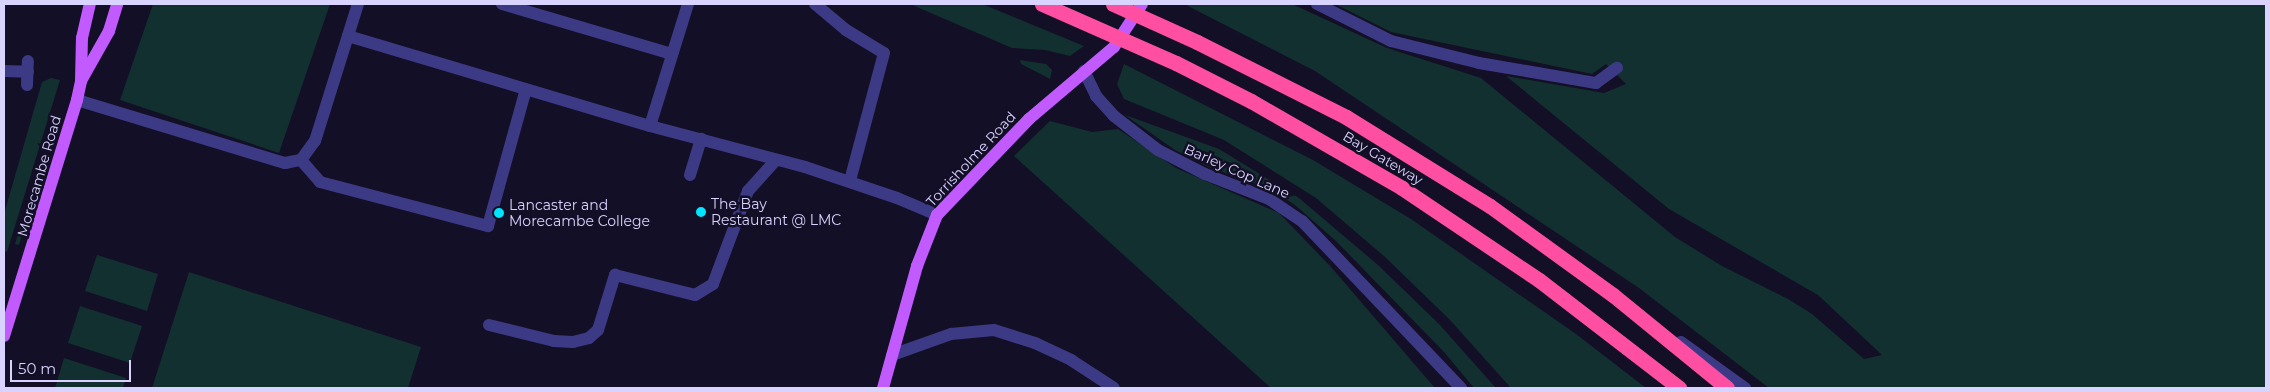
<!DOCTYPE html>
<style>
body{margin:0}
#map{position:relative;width:2270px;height:392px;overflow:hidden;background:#130f26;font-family:Montserrat,sans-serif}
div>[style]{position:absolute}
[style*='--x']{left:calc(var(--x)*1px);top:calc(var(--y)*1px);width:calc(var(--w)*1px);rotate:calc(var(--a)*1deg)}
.green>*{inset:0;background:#12302f}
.minor>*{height:12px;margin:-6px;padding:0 6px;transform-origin:6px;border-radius:6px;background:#3d3a85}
.major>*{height:12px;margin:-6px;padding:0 6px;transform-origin:6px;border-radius:6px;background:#c25bff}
.highway>*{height:15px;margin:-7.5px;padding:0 7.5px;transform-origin:7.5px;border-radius:7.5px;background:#ff4fa3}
.highway-bridge>*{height:15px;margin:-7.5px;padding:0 7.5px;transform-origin:7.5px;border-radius:7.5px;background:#ff4fa3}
.dots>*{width:14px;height:14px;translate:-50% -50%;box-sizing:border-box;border:2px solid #130f26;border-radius:50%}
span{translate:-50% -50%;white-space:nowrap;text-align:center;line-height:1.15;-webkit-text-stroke:5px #130f26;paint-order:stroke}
.street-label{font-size:14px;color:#d9d4ff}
.poi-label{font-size:14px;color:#d9d4ff}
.left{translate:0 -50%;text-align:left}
.frame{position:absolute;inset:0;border:5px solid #d9d4ff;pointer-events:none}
.scale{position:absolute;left:10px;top:360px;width:121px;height:22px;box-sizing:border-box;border:2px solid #d9d4ff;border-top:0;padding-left:6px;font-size:15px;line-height:18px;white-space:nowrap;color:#d9d4ff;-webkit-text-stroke:4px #130f26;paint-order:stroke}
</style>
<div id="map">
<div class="green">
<div style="clip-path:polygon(153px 4px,330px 4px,279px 153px,120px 100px)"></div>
<div style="clip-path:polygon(910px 4px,982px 4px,1084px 46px,1070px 56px,1045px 50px,1012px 48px)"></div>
<div style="clip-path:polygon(1184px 4px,1292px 4px,1387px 48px,1481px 78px,1675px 237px,1722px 266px,1788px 299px,1812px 314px,1864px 359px,1882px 355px,1818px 295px,1669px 209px,1506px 76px,1604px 93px,1626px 84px,1606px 64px,1592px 74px,1391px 32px,1335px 4px,2266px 4px,2266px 388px,1769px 388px,1639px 288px,1315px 71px)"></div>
<div style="clip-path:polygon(1020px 60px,1046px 64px,1052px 70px,1050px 79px,1021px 64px)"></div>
<div style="clip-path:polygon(1124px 64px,1313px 160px,1411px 219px,1576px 334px,1646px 388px,1511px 388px,1450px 320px,1385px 257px,1316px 198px,1224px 140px,1124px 99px,1117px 84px)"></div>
<div style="clip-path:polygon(51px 78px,60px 80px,7px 252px,4px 251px,4px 214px,42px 82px)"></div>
<div style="clip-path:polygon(1125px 115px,1219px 149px,1299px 198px,1378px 265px,1439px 324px,1496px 388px,1474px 388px,1444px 352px,1336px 241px,1295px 205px,1270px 189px,1206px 166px,1175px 150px)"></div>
<div style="clip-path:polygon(1050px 121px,1092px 132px,1118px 129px,1176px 168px,1279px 213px,1331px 267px,1435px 388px,1271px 388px,1014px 156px)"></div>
<div style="clip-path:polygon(34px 182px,38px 183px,19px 245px,15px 244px)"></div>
<div style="clip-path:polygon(97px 255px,158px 274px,147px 311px,85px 291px)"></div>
<div style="clip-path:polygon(189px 272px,421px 347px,408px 388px,152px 388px)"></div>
<div style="clip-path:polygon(80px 306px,142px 326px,130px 363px,68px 343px)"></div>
<div style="clip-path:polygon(64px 358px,126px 378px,123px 388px,55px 388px)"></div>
</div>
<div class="minor">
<div style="--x:502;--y:4;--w:177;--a:16.4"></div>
<div style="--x:815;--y:4;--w:40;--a:40"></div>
<div style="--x:846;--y:30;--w:44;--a:31.2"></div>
<div style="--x:884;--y:53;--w:132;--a:104.9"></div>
<div style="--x:1317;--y:4;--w:83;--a:26.6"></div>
<div style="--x:1391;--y:41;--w:91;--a:14"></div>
<div style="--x:1479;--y:63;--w:119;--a:9.7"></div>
<div style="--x:1596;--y:83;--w:26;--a:-36"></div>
<div style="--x:348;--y:36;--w:315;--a:16.6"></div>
<div style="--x:650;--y:126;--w:160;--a:14.8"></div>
<div style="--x:805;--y:167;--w:97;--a:18.6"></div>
<div style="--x:897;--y:198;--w:43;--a:23"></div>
<div style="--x:4;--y:71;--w:24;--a:2"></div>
<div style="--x:1084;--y:71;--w:28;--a:64"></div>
<div style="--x:1096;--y:96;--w:27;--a:48"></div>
<div style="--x:1114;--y:116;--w:56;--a:37.7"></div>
<div style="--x:1158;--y:150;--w:53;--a:27.1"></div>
<div style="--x:1205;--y:174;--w:69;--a:21.3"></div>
<div style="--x:1269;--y:199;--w:40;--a:34"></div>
<div style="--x:1302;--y:221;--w:231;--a:46.4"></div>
<div style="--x:27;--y:85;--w:24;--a:-88"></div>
<div style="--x:77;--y:100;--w:217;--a:16.9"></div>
<div style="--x:285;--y:163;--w:16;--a:-11"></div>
<div style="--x:301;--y:160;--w:24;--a:-54"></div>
<div style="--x:315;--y:141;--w:144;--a:-72.6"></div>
<div style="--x:650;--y:126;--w:128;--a:-72.7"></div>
<div style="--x:301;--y:160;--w:29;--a:49"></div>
<div style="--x:320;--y:182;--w:174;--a:14.7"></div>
<div style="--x:488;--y:226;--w:142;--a:-74.5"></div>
<div style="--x:690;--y:175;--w:38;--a:-73"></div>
<div style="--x:489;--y:325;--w:67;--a:13.8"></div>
<div style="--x:554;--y:341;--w:19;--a:3"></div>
<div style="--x:573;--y:342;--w:16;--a:-14"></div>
<div style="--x:589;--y:338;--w:12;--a:-42"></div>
<div style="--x:598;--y:330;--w:58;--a:-72.8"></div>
<div style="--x:615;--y:275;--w:82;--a:14"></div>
<div style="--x:695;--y:295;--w:21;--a:-31"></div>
<div style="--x:713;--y:284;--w:99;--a:-69.4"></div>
<div style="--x:748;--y:191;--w:42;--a:-47.9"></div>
<div style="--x:1681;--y:342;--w:79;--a:35.7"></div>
<div style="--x:892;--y:355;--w:63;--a:-19.6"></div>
<div style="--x:951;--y:334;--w:43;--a:-5.3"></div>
<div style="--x:994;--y:330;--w:43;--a:17.6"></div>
<div style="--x:1035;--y:343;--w:40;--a:25"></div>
<div style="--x:1071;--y:360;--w:51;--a:33.1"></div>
</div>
<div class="major">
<div style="--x:82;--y:79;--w:55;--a:-60.6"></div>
<div style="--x:109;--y:31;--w:28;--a:-73"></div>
<div style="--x:4;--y:336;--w:247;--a:-72.8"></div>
<div style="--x:77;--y:100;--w:19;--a:-78"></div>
<div style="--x:81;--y:81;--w:43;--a:-88.7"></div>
<div style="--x:82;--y:38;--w:35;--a:-77"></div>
<div style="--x:883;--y:388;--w:127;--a:-74.4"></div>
<div style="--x:917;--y:266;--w:55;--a:-68.6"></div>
<div style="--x:937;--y:215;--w:133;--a:-46.2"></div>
<div style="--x:1029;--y:119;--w:111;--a:-40.3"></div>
<div style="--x:1114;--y:47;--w:51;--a:-56.9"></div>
</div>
<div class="highway">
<div style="--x:1197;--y:42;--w:167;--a:26.7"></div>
<div style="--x:1346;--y:117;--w:169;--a:31.7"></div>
<div style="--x:1490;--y:206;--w:152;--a:35.9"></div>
<div style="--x:1613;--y:295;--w:147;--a:39.2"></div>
<div style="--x:1176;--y:63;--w:84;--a:26.9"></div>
<div style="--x:1251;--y:101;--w:174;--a:29.9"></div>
<div style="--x:1402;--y:188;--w:165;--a:33.9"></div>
<div style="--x:1539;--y:280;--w:177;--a:37.6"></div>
</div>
<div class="highway-bridge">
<div style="--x:1042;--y:4;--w:146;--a:23.8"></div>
<div style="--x:1113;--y:4;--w:92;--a:24.3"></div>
</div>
<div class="dots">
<div style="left:701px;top:212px;background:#00e5ff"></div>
<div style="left:499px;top:213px;background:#00e5ff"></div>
</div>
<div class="street-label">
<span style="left:1383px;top:158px;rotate:31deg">Bay Gateway</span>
<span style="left:971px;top:159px;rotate:-47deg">Torrisholme Road</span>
<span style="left:1237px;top:171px;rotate:24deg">Barley Cop Lane</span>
<span style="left:39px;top:176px;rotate:-74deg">Morecambe Road</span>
</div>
<div class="poi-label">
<span class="left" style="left:711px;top:212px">The Bay<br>Restaurant @ LMC</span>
<span class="left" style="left:509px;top:213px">Lancaster and<br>Morecambe College</span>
</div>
<div class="frame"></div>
<div class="scale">50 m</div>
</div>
